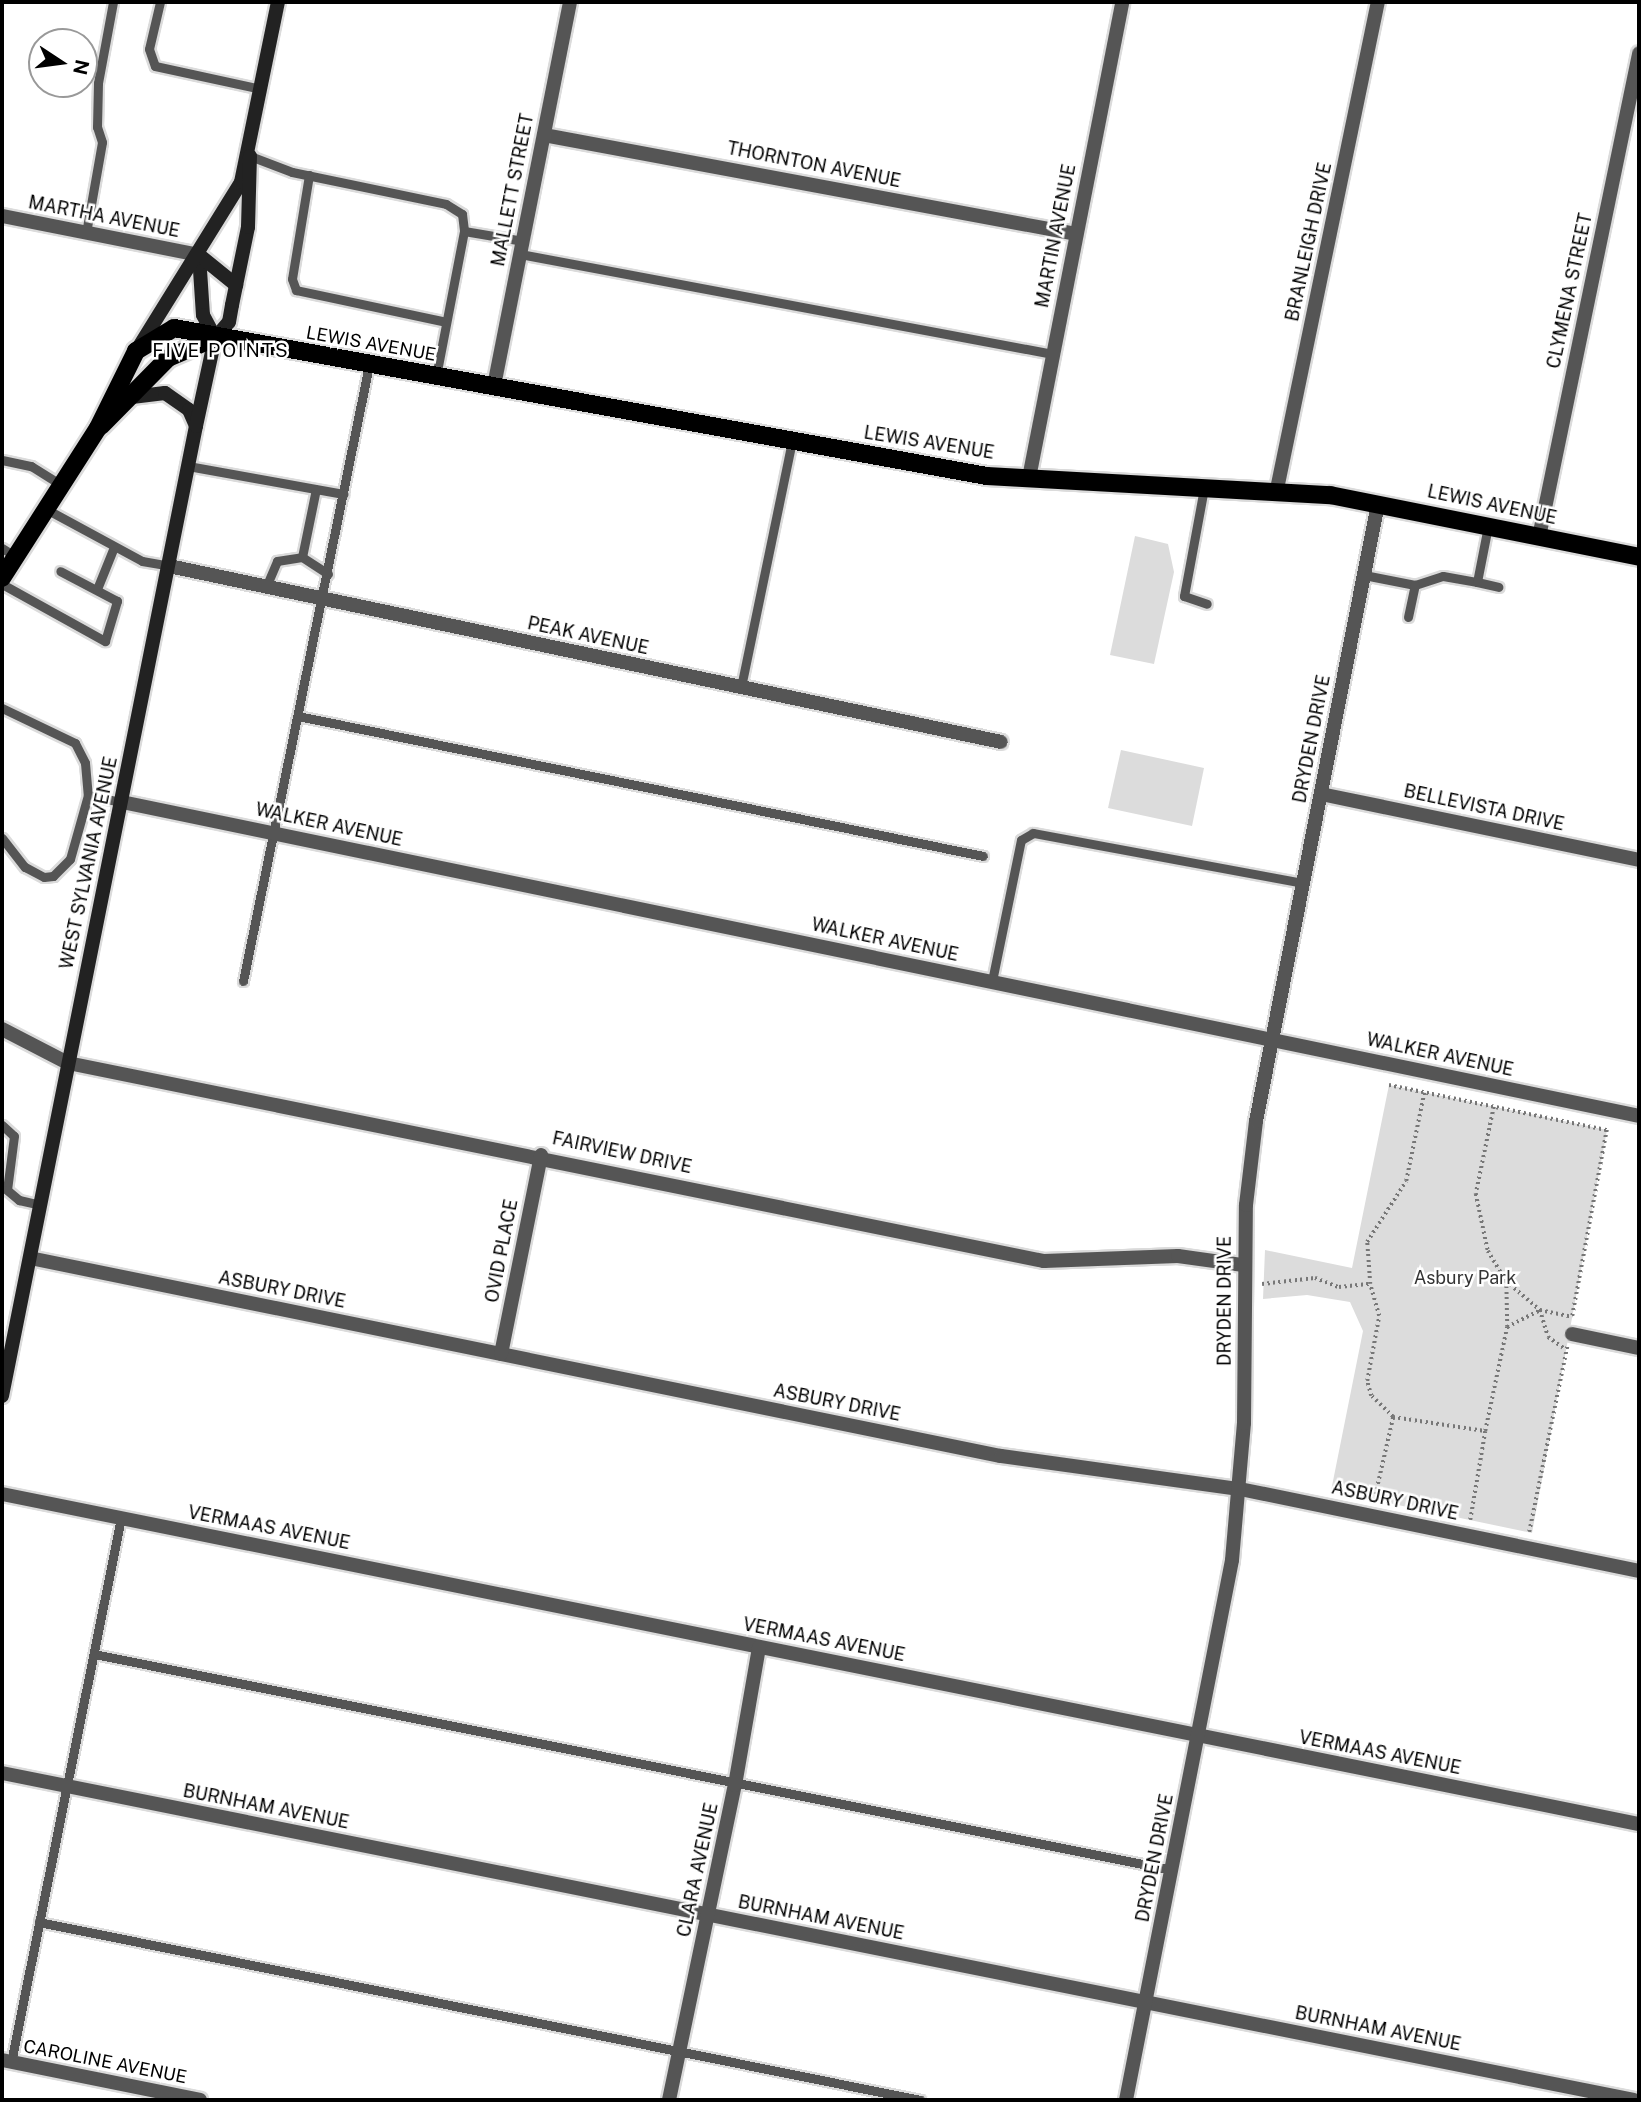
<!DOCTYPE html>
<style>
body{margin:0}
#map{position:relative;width:1641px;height:2102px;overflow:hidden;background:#fff;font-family:"Public Sans",sans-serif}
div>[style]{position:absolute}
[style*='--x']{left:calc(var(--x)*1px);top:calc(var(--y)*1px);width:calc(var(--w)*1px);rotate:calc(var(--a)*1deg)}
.green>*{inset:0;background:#dcdcdc}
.path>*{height:3.5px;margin-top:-1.75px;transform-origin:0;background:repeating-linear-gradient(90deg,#777 0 2px,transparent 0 5.5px)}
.roads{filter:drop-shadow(2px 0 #dbdbdb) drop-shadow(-2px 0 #dbdbdb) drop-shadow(0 2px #dbdbdb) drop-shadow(0 -2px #dbdbdb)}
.lane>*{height:9px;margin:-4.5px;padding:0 4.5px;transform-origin:4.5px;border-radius:4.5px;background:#555}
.street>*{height:14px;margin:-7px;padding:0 7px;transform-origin:7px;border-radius:7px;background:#555}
.secondary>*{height:14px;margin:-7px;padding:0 7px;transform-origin:7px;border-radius:7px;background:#222}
.primary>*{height:18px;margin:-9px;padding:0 9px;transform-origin:9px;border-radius:9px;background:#000}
span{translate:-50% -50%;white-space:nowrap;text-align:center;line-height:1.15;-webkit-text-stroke:5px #fff;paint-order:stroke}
.street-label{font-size:18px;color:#000}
.park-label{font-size:18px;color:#333}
.neighbourhood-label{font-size:19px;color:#000;letter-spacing:2px}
.frame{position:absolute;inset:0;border:4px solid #000;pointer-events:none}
.north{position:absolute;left:28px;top:28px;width:70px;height:70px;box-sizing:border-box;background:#fff;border:2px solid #999;border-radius:50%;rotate:103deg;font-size:19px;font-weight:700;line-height:28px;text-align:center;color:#000}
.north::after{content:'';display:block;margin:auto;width:24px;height:32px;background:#000;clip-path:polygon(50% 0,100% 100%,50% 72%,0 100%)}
</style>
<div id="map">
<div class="green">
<div style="clip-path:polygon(1135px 536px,1168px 544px,1174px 572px,1154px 664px,1110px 655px)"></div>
<div style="clip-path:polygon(1121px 750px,1204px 768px,1192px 826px,1108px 808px)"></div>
<div style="clip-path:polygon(1389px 1085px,1607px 1130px,1532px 1533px,1331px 1491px,1363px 1331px,1350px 1302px,1307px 1295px,1263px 1299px,1265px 1250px,1352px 1268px)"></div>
</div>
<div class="path">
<div style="--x:1389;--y:1085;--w:223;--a:11.7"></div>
<div style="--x:1607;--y:1130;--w:192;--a:100.5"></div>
<div style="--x:1494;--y:1107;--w:89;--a:101.7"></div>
<div style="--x:1476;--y:1194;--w:58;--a:78.1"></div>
<div style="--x:1488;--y:1251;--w:35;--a:59"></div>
<div style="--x:1262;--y:1284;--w:53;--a:-6.5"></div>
<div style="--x:1315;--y:1278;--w:26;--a:21"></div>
<div style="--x:1339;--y:1287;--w:31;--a:-6"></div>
<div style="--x:1507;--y:1327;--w:37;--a:-27"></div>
<div style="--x:1540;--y:1310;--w:28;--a:73"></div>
<div style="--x:1548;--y:1337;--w:19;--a:35"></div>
<div style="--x:1393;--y:1417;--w:30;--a:-136"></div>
<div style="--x:1371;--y:1396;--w:16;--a:-105"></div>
<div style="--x:1367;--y:1381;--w:66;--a:-79.5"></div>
<div style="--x:1379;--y:1316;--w:33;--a:-106"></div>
<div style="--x:1370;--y:1284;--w:42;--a:-94.1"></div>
<div style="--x:1367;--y:1242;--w:72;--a:-57.4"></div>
<div style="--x:1406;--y:1181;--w:90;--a:-78.4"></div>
<div style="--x:1374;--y:1500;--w:85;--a:-77.1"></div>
<div style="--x:1393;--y:1417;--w:93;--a:8.7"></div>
<div style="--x:1485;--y:1431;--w:106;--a:-78.1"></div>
<div style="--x:1507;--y:1327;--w:46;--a:-91.2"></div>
<div style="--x:1506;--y:1281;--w:45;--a:40.5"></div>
<div style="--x:1540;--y:1310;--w:33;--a:12"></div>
<div style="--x:1470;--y:1520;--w:90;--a:-80.4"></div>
<div style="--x:1529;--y:1532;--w:189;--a:-78.4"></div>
</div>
<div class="roads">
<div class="lane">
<div style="--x:160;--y:2;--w:48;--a:103.2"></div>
<div style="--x:149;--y:49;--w:18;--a:71"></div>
<div style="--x:155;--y:66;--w:108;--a:12.2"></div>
<div style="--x:250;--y:156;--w:45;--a:20.9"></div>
<div style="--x:292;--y:172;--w:157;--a:11.7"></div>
<div style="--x:446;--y:204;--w:19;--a:32"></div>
<div style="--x:462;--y:214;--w:17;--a:83"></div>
<div style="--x:464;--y:231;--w:148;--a:100.9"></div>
<div style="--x:309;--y:175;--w:105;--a:99.3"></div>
<div style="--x:292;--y:279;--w:12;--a:70"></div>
<div style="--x:296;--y:290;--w:153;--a:12"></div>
<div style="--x:464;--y:231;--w:60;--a:9.6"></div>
<div style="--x:86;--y:233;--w:92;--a:-80"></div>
<div style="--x:102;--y:142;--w:16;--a:-108"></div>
<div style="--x:97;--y:127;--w:44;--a:-88.7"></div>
<div style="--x:98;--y:83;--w:82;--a:-79.5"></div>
<div style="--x:520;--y:254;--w:542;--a:10.63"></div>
<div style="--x:2;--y:460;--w:30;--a:12"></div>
<div style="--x:31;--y:466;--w:36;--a:32"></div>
<div style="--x:188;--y:466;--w:158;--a:10.2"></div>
<div style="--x:1204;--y:488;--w:110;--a:100.5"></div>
<div style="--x:1184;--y:596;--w:24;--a:19"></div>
<div style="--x:46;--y:509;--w:109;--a:28.4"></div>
<div style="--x:142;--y:561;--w:27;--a:10"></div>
<div style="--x:2;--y:548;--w:15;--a:32"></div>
<div style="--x:302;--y:557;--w:31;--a:33"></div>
<div style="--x:1364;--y:575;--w:52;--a:11.1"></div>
<div style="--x:1415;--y:585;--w:29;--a:-18"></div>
<div style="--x:1443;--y:576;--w:35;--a:10"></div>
<div style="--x:1477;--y:582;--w:57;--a:-78.9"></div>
<div style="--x:1477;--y:582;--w:22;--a:13"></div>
<div style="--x:2;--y:584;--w:118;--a:29"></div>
<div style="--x:105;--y:641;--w:42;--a:-73.3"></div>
<div style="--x:117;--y:601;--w:64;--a:-152.2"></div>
<div style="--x:266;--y:587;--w:28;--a:-67"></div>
<div style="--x:277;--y:561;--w:25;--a:-9"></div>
<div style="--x:302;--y:557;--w:69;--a:-78.4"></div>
<div style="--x:97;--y:589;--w:45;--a:-68"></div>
<div style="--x:1408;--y:617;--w:33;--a:-78"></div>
<div style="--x:741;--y:687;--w:251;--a:-78.3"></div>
<div style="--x:2;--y:708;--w:81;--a:25.6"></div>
<div style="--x:75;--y:743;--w:22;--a:63"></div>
<div style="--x:85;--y:763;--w:32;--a:85"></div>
<div style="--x:88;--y:795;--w:35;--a:12"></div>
<div style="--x:298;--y:716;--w:699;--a:11.55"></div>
<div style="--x:2;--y:838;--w:37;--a:52"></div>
<div style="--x:25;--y:867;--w:21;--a:28"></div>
<div style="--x:44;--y:877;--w:9;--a:-6"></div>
<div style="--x:53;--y:876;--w:24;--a:-45"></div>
<div style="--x:70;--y:859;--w:66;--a:-74.3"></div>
<div style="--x:243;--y:981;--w:629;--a:-78.44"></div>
<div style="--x:992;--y:981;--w:144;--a:-78.4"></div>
<div style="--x:1021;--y:840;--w:14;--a:-30"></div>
<div style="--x:1033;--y:833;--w:275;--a:10.5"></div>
<div style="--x:2;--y:1125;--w:16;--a:43"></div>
<div style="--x:14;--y:1136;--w:54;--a:97.4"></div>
<div style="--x:7;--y:1190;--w:16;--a:40"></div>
<div style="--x:19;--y:1200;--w:23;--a:13"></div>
<div style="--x:94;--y:1654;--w:1099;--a:11.33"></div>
<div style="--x:39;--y:1922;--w:899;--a:11.42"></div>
<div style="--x:11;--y:2062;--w:555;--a:-78.57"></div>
</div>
<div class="street">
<div style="--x:544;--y:135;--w:541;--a:10.54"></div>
<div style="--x:2;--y:216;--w:201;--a:11.2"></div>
<div style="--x:494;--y:386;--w:391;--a:-78.8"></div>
<div style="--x:1029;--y:478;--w:485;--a:-78.9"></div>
<div style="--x:1277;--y:489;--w:497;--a:-78.3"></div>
<div style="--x:1539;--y:537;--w:494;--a:-78.3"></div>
<div style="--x:169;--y:566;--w:850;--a:11.94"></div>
<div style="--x:1321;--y:794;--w:325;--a:11.7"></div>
<div style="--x:122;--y:802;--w:1549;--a:11.69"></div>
<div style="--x:2;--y:1029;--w:74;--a:27.3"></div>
<div style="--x:68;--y:1063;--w:996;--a:11.47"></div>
<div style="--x:1044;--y:1261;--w:134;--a:-2.1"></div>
<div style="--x:1178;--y:1256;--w:66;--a:7.9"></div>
<div style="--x:30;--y:1258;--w:991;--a:11.53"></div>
<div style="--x:1001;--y:1456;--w:241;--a:7.9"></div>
<div style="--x:1240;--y:1489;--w:407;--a:11.6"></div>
<div style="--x:1572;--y:1334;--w:68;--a:11.8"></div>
<div style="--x:501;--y:1354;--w:203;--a:-78.6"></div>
<div style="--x:2;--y:1494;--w:1670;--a:11.4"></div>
<div style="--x:2;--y:1773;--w:1664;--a:11.33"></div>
<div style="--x:2;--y:2060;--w:202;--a:11.4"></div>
<div style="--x:669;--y:2100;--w:322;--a:-78.2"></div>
<div style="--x:735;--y:1785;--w:140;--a:-80.1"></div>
<div style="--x:1126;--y:2100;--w:550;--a:-78.89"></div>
<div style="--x:1232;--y:1560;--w:138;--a:-85"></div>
<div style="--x:1244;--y:1423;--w:218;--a:-89.5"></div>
<div style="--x:1246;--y:1205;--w:85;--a:-83.2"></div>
<div style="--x:1256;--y:1121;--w:629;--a:-78.82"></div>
</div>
<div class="secondary">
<div style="--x:199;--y:255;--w:60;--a:86.2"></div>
<div style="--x:203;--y:315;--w:26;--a:62"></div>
<div style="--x:199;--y:255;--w:48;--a:39"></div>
<div style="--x:137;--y:350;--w:198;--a:-58.2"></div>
<div style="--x:241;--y:182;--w:184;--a:-78.4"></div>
<div style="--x:132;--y:397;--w:33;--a:-7"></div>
<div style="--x:165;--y:393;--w:29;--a:35"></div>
<div style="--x:189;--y:410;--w:17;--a:66"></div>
<div style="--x:2;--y:1396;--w:989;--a:-78.69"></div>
<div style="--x:196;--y:426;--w:90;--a:-77.8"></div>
<div style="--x:215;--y:338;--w:21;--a:-49"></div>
<div style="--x:229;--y:322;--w:17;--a:-80"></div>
<div style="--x:232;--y:305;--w:80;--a:-78.4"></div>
<div style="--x:248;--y:227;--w:71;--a:-88.4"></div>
</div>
<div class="primary">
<div style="--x:101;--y:426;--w:95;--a:-45.4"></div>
<div style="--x:168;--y:358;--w:51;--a:-23.1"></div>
<div style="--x:2;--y:578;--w:178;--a:-57.4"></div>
<div style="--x:98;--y:428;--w:86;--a:-63.7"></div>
<div style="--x:136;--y:351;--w:44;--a:-31.2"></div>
<div style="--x:174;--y:328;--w:826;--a:10.32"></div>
<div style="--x:987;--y:476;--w:344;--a:3.2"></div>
<div style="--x:1330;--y:495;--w:315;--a:11.3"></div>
</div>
</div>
<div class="street-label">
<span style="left:814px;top:165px;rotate:11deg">THORNTON AVENUE</span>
<span style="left:513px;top:190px;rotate:-79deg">MALLETT STREET</span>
<span style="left:104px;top:217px;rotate:11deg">MARTHA AVENUE</span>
<span style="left:1056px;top:236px;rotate:-79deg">MARTIN AVENUE</span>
<span style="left:1309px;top:242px;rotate:-78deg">BRANLEIGH DRIVE</span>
<span style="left:1570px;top:291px;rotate:-78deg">CLYMENA STREET</span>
<span style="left:371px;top:344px;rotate:10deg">LEWIS AVENUE</span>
<span style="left:929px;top:443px;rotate:9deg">LEWIS AVENUE</span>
<span style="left:1492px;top:505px;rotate:12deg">LEWIS AVENUE</span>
<span style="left:588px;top:636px;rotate:12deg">PEAK AVENUE</span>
<span style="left:1312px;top:739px;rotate:-79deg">DRYDEN DRIVE</span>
<span style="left:1484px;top:808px;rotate:12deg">BELLEVISTA DRIVE</span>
<span style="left:329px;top:825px;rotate:12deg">WALKER AVENUE</span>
<span style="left:89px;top:863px;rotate:-78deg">WEST SYLVANIA AVENUE</span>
<span style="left:885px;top:940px;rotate:12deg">WALKER AVENUE</span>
<span style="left:1440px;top:1055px;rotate:12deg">WALKER AVENUE</span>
<span style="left:622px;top:1153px;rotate:12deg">FAIRVIEW DRIVE</span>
<span style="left:502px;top:1251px;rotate:-79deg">OVID PLACE</span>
<span style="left:282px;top:1290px;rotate:11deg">ASBURY DRIVE</span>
<span style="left:1225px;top:1301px;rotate:-90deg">DRYDEN DRIVE</span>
<span style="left:837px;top:1403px;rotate:11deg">ASBURY DRIVE</span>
<span style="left:1395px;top:1501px;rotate:12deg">ASBURY DRIVE</span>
<span style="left:269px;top:1528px;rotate:11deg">VERMAAS AVENUE</span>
<span style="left:824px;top:1640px;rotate:11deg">VERMAAS AVENUE</span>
<span style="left:1380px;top:1753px;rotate:11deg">VERMAAS AVENUE</span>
<span style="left:266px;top:1807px;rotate:11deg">BURNHAM AVENUE</span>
<span style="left:1155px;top:1858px;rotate:-79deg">DRYDEN DRIVE</span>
<span style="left:698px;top:1870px;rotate:-78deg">CLARA AVENUE</span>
<span style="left:821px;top:1918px;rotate:11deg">BURNHAM AVENUE</span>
<span style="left:1378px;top:2029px;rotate:11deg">BURNHAM AVENUE</span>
<span style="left:105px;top:2062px;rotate:11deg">CAROLINE AVENUE</span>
</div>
<div class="park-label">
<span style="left:1465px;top:1278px">Asbury Park</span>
</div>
<div class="neighbourhood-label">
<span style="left:221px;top:351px">FIVE POINTS</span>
</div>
<div class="frame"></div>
<div class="north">N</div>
</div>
